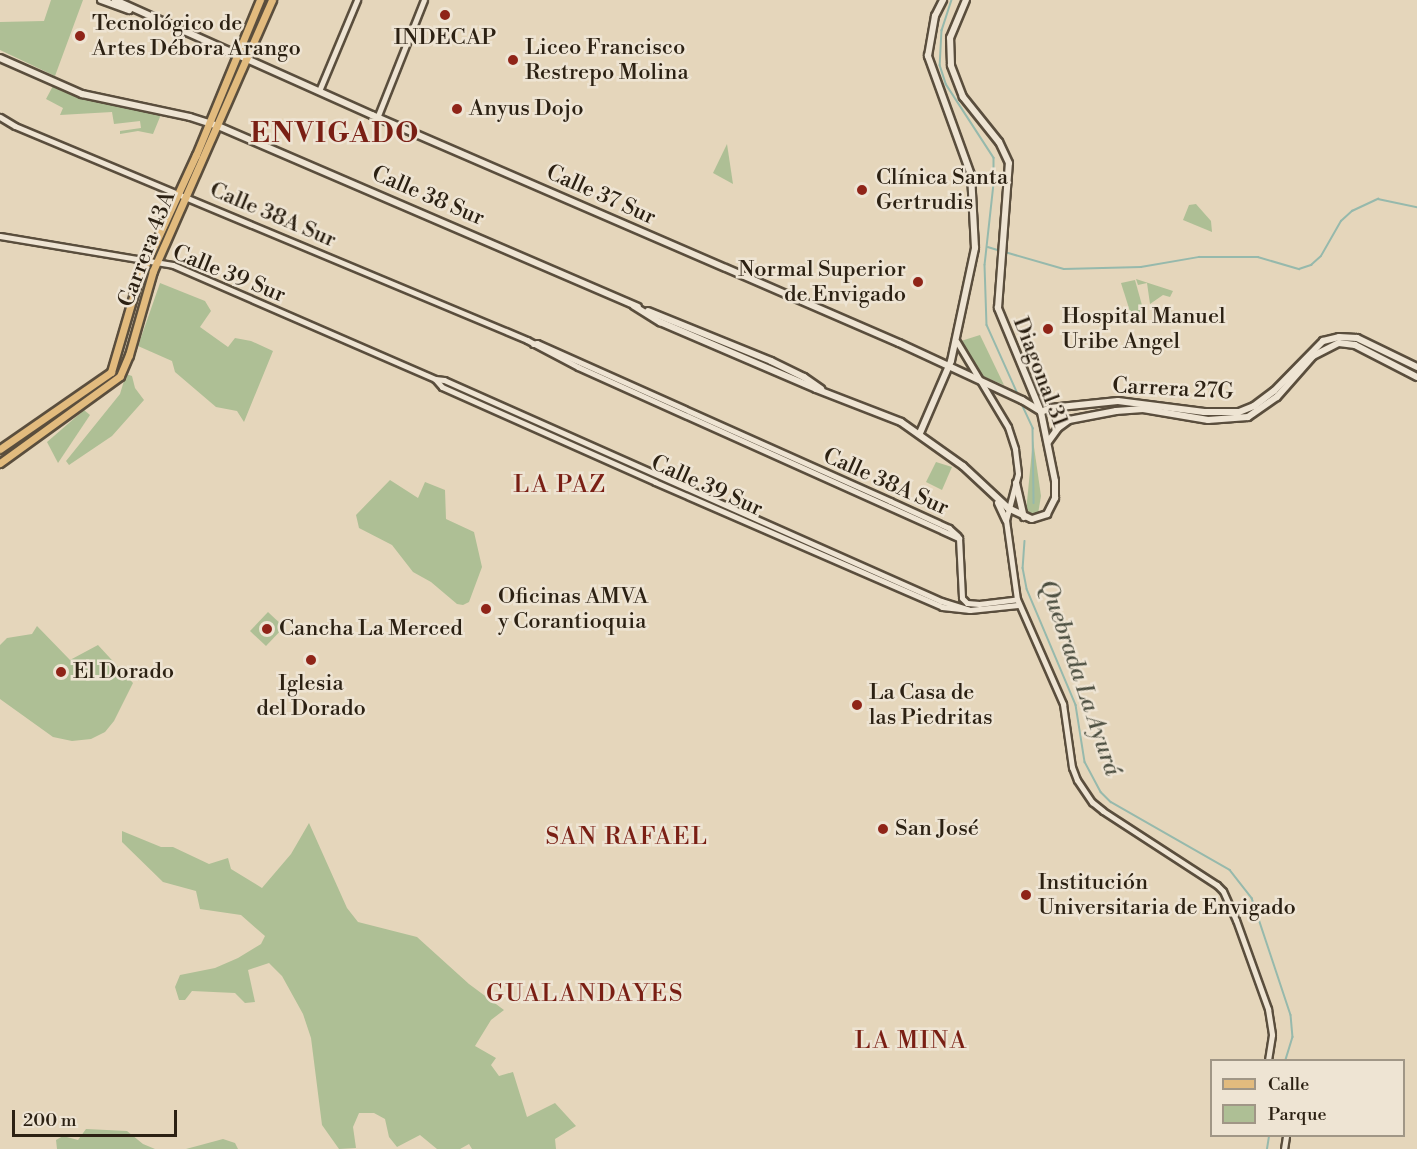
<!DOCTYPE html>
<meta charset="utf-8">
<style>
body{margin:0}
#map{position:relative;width:1417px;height:1149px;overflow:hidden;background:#e5d6bb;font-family:"Libre Bodoni",serif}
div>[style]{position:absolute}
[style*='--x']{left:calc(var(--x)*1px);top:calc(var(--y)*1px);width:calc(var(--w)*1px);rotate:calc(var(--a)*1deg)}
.green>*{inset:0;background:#aebf95}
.stream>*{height:1.5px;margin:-0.75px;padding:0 0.75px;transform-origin:0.75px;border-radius:0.75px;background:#96b9ac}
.roads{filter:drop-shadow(2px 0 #5a4e3d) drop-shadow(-2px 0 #5a4e3d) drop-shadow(0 2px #5a4e3d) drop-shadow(0 -2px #5a4e3d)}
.tertiary>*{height:5px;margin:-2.5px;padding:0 2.5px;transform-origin:2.5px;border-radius:2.5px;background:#eee4d3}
.secondary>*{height:6px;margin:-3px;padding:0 3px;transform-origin:3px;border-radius:3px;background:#eee4d3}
.primary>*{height:7px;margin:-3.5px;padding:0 3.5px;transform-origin:3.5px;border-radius:3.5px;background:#e2bb7e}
.dots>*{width:16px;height:16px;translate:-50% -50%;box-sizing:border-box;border:3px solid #eee4d3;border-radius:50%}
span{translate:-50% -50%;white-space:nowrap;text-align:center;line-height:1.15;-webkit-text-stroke:5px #eee4d3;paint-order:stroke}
.poi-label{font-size:22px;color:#2c2113}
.left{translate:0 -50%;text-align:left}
.right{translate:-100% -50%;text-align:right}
.street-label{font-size:22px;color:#2c2113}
.neighbourhood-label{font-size:24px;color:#7a1f14;letter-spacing:1.5px}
.water-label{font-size:24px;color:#4c4f41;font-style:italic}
.district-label{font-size:28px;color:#7a1f14;font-weight:700;letter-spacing:1.5px}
.legend{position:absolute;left:1210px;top:1059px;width:195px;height:78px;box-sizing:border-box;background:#eee4d3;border:2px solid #a09686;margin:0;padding:8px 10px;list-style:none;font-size:18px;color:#2c2113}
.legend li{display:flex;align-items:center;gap:12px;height:30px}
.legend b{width:30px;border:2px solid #a09686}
.scale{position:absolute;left:12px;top:1110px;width:165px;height:27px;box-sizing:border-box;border:3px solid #2c2113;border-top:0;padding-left:8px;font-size:18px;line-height:21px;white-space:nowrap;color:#2c2113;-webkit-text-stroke:4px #eee4d3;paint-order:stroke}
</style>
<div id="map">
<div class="green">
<div style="clip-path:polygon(51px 0,83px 0,55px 76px,0 50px,0 22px,44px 21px)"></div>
<div style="clip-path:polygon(54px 84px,162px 112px,153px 134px,138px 131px,120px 134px,120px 131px,141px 128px,140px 121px,114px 124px,112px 112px,60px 115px,63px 108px,46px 99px)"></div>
<div style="clip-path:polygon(727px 144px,733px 184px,713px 173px)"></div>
<div style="clip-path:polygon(1196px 204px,1211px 221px,1212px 232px,1183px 220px,1189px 205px)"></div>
<div style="clip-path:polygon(1136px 279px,1173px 291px,1170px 297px,1163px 295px,1150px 304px,1147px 283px,1138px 285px)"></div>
<div style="clip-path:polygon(1135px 280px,1145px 316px,1133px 321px,1121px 283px)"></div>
<div style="clip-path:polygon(160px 283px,205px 301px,211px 311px,200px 327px,228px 347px,235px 338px,251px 341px,273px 351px,244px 422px,237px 411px,216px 407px,175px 372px,172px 361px,138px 346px)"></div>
<div style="clip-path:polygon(980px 335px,1004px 385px,982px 376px,961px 341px)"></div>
<div style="clip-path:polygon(126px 374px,132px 376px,135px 388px,144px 400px,112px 436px,69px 465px,66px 461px,120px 394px)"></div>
<div style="clip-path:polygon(84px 410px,90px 415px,58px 463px,47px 442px)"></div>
<div style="clip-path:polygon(1033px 440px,1041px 496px,1038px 514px,1026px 512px)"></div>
<div style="clip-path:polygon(936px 462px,952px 467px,942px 490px,926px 482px)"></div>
<div style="clip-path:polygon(390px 480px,418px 498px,425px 482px,445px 490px,446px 519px,474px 532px,482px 567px,469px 602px,463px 605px,457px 604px,431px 582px,413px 572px,392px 545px,359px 528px,356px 515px)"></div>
<div style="clip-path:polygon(268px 612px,284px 627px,266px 646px,250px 631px)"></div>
<div style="clip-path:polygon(37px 626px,70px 660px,98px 645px,133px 683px,114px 721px,105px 732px,91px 739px,72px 741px,53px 737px,0 699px,0 645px,7px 638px,32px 634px)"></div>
<div style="clip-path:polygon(309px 823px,347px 908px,358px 922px,417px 937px,469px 984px,504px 1010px,491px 1020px,475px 1046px,496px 1058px,491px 1065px,499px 1076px,513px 1072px,527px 1117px,555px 1103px,576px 1126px,555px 1139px,556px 1149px,472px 1149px,469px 1144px,460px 1149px,437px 1149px,420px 1135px,397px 1147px,389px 1137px,385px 1119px,374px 1113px,359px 1113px,353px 1127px,356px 1148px,339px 1149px,322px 1125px,311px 1038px,303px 1014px,282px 976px,269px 963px,248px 970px,255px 1002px,245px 1003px,235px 993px,192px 991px,185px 1000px,179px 1000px,175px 987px,180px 975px,215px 968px,238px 958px,261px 944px,265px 936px,241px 915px,200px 909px,196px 891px,163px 882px,122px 842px,122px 831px,161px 847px,173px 847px,209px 864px,228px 858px,231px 869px,262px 888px,291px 854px)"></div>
<div style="clip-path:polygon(86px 1129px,127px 1131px,143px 1144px,155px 1149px,57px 1149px,56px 1140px,63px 1136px,78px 1140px)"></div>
<div style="clip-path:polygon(223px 1139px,235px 1143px,238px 1149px,186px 1149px)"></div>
</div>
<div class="stream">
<div style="--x:952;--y:0;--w:32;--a:108"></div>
<div style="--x:942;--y:30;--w:35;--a:93"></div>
<div style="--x:940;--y:65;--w:20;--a:72"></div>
<div style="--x:946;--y:84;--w:88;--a:57"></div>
<div style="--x:994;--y:158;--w:26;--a:90"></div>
<div style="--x:994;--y:184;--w:81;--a:96.3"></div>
<div style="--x:985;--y:265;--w:60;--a:88.1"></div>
<div style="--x:987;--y:325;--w:76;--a:65.8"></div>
<div style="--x:988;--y:247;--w:14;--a:17"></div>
<div style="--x:1005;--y:252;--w:61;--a:16.1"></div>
<div style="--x:1064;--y:269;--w:77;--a:-1.5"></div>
<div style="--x:1141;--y:267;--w:59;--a:-9.8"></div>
<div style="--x:1199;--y:257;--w:59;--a:0"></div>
<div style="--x:1258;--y:257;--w:43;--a:16.3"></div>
<div style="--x:1299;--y:269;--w:13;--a:-18"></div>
<div style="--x:1311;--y:265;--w:13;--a:-42"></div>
<div style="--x:1321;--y:256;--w:40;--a:-60.3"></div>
<div style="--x:1341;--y:221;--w:15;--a:-42"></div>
<div style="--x:1352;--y:211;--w:29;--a:-25"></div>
<div style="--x:1378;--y:199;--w:40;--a:12"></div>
<div style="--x:1021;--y:402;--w:29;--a:65"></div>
<div style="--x:1033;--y:428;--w:75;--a:89.2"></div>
<div style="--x:1025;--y:541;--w:27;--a:94"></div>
<div style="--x:1023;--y:568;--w:21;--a:79"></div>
<div style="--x:1027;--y:589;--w:126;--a:67.1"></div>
<div style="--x:1076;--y:705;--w:58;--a:81"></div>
<div style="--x:1085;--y:762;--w:34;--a:62"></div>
<div style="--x:1101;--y:792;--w:14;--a:45"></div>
<div style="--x:1111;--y:802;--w:137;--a:29.7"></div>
<div style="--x:1230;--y:870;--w:36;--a:52"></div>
<div style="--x:1252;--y:898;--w:123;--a:71.6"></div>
<div style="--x:1291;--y:1015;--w:22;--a:85"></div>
<div style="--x:1293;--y:1037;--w:24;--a:107"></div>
<div style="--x:1267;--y:1149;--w:13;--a:-81"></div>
</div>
<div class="roads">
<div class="tertiary">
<div style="--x:319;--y:91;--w:99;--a:-67.3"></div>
<div style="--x:0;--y:117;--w:17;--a:31"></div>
<div style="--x:15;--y:126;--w:555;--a:22.68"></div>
<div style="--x:527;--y:340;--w:58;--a:27.9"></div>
<div style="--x:578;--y:367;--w:418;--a:24.2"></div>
<div style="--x:377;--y:118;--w:127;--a:-68.3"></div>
<div style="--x:0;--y:236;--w:175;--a:9.5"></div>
<div style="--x:173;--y:265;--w:286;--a:23.5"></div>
<div style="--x:435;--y:379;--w:9;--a:6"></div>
<div style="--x:444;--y:380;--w:544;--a:23.97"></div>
<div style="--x:941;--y:601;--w:30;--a:17"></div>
<div style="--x:957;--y:342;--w:99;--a:59"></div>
<div style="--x:1008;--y:427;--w:23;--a:72"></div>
<div style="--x:1015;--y:449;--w:25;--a:83"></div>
<div style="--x:1018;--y:474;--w:48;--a:104.6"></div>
<div style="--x:1006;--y:520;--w:80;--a:82.1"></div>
<div style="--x:1017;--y:599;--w:115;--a:66.3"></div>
<div style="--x:1063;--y:704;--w:64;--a:81.9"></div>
<div style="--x:1072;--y:767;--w:14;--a:69"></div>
<div style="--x:1077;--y:780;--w:27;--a:56"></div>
<div style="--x:1092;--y:802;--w:14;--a:39"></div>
<div style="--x:1103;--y:811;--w:136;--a:33"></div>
<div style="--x:1217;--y:885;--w:8;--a:45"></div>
<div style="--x:1223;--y:891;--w:32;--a:66"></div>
<div style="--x:1236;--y:920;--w:95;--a:70.2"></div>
<div style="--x:1268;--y:1009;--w:26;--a:81"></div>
<div style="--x:1272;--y:1035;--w:25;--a:99"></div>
<div style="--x:533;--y:344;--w:4;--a:-14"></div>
<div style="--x:537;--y:343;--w:387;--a:24.1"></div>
<div style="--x:890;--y:501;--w:65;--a:24.6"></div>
<div style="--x:949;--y:528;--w:12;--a:42"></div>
<div style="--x:436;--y:380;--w:9;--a:49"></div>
<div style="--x:442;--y:387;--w:233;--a:24"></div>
<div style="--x:655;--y:482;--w:313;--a:23.5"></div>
<div style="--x:942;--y:607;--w:28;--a:6"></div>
<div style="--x:970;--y:610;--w:48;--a:-5.9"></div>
<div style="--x:959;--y:538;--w:60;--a:87.1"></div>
<div style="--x:962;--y:598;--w:7;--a:45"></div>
<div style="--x:967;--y:603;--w:12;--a:5"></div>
<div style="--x:979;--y:604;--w:38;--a:-7"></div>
<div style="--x:1284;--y:1149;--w:13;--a:-81"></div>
</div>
<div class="secondary">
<div style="--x:101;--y:0;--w:30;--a:20"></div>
<div style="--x:115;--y:0;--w:282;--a:24.1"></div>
<div style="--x:372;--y:115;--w:574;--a:23.4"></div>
<div style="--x:899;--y:343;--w:136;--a:24.9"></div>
<div style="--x:1022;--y:400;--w:21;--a:31"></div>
<div style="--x:0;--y:58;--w:90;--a:23.7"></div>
<div style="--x:82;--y:94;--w:110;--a:12"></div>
<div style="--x:190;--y:117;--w:29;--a:18"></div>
<div style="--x:218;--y:126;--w:457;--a:23.3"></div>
<div style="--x:634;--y:306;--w:31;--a:32"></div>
<div style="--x:660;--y:322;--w:170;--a:23.2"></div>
<div style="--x:816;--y:389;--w:91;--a:21.2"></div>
<div style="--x:901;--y:422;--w:76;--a:35.4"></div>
<div style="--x:963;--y:466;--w:62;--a:43"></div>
<div style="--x:1008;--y:508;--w:26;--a:25"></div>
<div style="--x:1032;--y:519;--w:16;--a:-18"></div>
<div style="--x:1047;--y:514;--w:18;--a:-63"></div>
<div style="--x:1055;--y:498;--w:17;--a:-90"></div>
<div style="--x:1055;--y:481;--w:70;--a:-101.5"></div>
<div style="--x:1041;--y:412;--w:113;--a:-112.5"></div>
<div style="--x:998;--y:308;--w:145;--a:-85.7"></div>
<div style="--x:1009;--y:163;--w:23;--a:-115"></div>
<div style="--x:999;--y:142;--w:58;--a:-128.7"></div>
<div style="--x:963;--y:97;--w:34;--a:-111"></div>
<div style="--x:951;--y:65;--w:27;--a:-92"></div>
<div style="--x:950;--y:38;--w:41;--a:-67.2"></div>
<div style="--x:648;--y:311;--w:133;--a:22.1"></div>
<div style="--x:771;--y:361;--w:37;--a:26"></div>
<div style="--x:804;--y:377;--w:21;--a:35"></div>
<div style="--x:1041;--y:412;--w:10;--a:-24"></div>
<div style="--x:1050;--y:408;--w:68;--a:-5.9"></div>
<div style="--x:1118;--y:401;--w:87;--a:7.3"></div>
<div style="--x:1204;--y:412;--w:35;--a:0"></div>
<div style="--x:1239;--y:412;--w:16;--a:-22"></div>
<div style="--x:1254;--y:406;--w:25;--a:-37"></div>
<div style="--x:1274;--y:391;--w:70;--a:-45.6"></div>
<div style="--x:1323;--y:341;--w:16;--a:-14"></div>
<div style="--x:1339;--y:337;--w:18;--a:3"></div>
<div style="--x:1357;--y:338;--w:67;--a:25.8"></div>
<div style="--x:920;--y:433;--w:78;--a:-66.7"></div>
<div style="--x:951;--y:361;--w:116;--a:-78"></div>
<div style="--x:975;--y:248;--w:73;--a:-93.1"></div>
<div style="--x:971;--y:175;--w:127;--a:-109.9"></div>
<div style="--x:928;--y:56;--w:41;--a:-80.1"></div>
<div style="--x:935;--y:16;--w:18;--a:-63"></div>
<div style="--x:1048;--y:442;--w:17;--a:-54"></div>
<div style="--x:1058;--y:428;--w:14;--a:-36"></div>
<div style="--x:1069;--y:420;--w:48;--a:-10.8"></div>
<div style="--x:1116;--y:411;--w:27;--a:-4"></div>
<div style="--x:1143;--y:409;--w:66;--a:9.6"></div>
<div style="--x:1208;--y:420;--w:40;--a:-4.3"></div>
<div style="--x:1248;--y:417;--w:35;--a:-35"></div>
<div style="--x:1277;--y:397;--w:55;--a:-48.7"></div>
<div style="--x:1313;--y:356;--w:29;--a:-27"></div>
<div style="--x:1339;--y:343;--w:16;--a:7"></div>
<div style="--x:1355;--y:345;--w:70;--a:27.3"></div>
<div style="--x:1016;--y:483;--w:35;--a:77"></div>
<div style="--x:998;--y:503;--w:19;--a:65"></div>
</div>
<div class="primary">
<div style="--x:0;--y:449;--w:135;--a:-34.7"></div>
<div style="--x:111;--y:372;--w:93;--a:-73.7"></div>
<div style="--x:137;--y:283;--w:141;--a:-65.3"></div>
<div style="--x:196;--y:155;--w:168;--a:-67.6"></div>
<div style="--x:0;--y:463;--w:148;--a:-35.9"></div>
<div style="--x:120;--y:376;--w:23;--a:-67"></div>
<div style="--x:129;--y:355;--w:87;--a:-74.1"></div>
<div style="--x:153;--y:271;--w:296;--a:-66.3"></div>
</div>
</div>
<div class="dots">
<div style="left:445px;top:15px;background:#8f2418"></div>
<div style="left:80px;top:36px;background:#8f2418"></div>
<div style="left:513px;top:60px;background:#8f2418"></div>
<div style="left:457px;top:109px;background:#8f2418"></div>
<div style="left:862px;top:190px;background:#8f2418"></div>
<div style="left:918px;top:282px;background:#8f2418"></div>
<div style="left:1048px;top:329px;background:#8f2418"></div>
<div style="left:486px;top:609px;background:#8f2418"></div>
<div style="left:267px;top:629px;background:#8f2418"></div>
<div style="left:311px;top:660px;background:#8f2418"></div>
<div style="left:61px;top:672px;background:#8f2418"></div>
<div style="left:857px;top:705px;background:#8f2418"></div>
<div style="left:883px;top:829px;background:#8f2418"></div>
<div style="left:1026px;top:895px;background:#8f2418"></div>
</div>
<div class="poi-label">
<span class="left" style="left:92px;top:36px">Tecnológico de<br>Artes Débora Arango</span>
<span style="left:445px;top:38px">INDECAP</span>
<span class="left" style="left:525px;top:60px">Liceo Francisco<br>Restrepo Molina</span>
<span class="left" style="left:469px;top:109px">Anyus Dojo</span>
<span class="left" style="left:876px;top:190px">Clínica Santa<br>Gertrudis</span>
<span class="right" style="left:906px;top:282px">Normal Superior<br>de Envigado</span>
<span class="left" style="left:1062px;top:329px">Hospital Manuel<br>Uribe Angel</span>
<span class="left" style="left:498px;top:609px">Oficinas AMVA<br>y Corantioquia</span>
<span class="left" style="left:279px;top:629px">Cancha La Merced</span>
<span class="left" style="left:73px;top:672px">El Dorado</span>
<span style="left:311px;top:696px">Iglesia<br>del Dorado</span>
<span class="left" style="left:869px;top:705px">La Casa de<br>las Piedritas</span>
<span class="left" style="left:895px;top:829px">San José</span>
<span class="left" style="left:1038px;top:895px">Institución<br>Universitaria de Envigado</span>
</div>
<div class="street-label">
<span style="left:601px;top:195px;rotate:24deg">Calle 37 Sur</span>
<span style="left:428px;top:196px;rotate:23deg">Calle 38 Sur</span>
<span style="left:273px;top:215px;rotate:23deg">Calle 38A Sur</span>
<span style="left:147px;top:249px;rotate:-69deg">Carrera 43A</span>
<span style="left:229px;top:274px;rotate:22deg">Calle 39 Sur</span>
<span style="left:1040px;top:372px;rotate:69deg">Diagonal 31</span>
<span style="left:1173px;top:389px;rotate:3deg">Carrera 27G</span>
<span style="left:886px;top:482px;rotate:24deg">Calle 38A Sur</span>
<span style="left:707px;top:486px;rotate:24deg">Calle 39 Sur</span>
</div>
<div class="neighbourhood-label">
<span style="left:560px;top:486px">LA PAZ</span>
<span style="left:627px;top:838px">SAN RAFAEL</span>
<span style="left:585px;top:995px">GUALANDAYES</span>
<span style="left:911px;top:1042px">LA MINA</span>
</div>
<div class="water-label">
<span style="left:1079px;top:678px;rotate:71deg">Quebrada La Ayurá</span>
</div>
<div class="district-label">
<span style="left:335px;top:134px">ENVIGADO</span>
</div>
<ul class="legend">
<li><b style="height:8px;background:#e2bb7e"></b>Calle</li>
<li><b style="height:16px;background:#aebf95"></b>Parque</li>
</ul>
<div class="scale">200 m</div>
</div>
